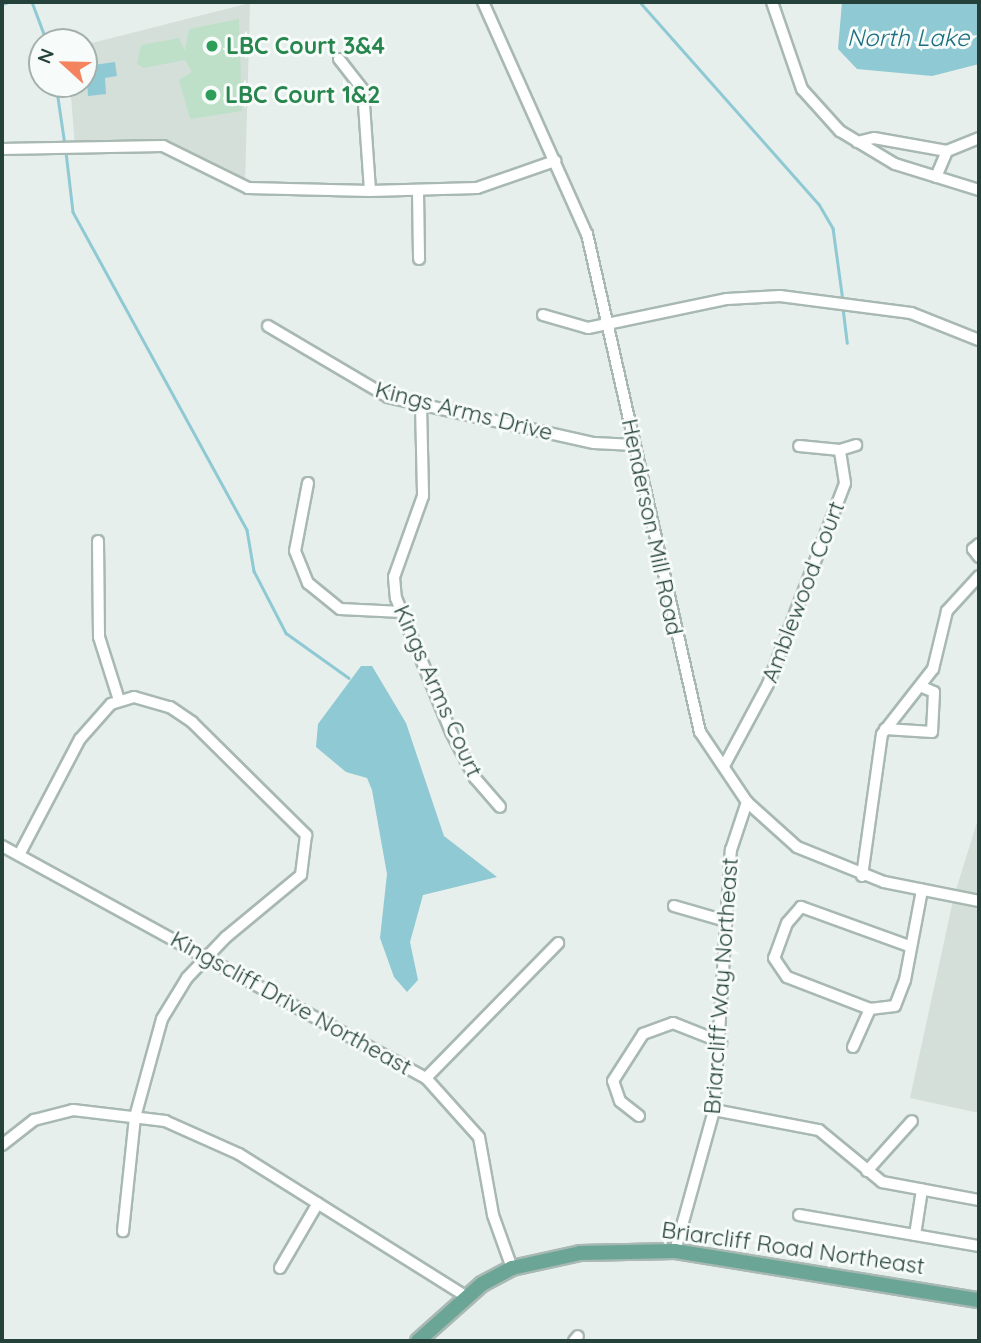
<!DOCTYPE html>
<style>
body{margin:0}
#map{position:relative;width:981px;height:1343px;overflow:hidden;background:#e6efeb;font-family:Quicksand,sans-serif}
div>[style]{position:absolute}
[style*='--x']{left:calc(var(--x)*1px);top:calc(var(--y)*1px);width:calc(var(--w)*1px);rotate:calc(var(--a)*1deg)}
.built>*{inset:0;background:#d4dfda}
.green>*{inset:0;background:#bfe0c8}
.water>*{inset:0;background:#8ec9d4}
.stream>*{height:2.5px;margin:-1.25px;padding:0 1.25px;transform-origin:1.25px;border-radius:1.25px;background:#8ec9d4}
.roads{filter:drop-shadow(2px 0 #a8b8b2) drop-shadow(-2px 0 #a8b8b2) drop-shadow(0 2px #a8b8b2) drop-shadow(0 -2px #a8b8b2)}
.minor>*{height:10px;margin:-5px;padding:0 5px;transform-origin:5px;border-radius:5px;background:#fff}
.major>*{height:14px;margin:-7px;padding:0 7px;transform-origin:7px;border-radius:7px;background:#6aa596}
.dots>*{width:19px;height:19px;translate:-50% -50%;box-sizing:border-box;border:4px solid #f7fbf9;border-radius:50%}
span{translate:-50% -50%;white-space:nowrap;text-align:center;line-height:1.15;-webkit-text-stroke:6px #f7fbf9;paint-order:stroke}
.leisure-label{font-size:23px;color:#27864d;font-weight:700}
.left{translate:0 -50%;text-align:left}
.street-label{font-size:23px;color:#24423a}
.water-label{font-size:24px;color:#1c6f80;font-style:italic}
.frame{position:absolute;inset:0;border:4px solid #24423a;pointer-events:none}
.north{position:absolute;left:28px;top:28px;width:70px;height:70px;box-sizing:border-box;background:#f7fbf9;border:2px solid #a3b1ad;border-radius:50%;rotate:292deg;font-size:19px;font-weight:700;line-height:28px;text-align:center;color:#24423a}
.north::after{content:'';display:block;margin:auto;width:24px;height:32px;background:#f4845f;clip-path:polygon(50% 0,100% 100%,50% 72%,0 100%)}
</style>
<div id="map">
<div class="built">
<div style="clip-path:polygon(250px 3px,245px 185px,166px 145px,75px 146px,70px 84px,84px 84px,84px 45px)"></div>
<div style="clip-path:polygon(979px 816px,979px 1113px,910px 1098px,954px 896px)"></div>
</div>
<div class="green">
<div style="clip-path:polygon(239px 19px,242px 111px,190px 119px,179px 80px,192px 72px,185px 60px,144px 68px,137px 64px,141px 45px,179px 38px,185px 51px,189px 29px)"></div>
</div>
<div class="water">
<div style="clip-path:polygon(842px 2px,979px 2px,979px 64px,932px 76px,857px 69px,838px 49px)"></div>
<div style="clip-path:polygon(115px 62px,117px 76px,105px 78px,106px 94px,88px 96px,86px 66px)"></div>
<div style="clip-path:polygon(361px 666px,372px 666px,406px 723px,444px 836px,497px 877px,423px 895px,410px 942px,418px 980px,407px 992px,394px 977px,380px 938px,387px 874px,372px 790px,367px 778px,346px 772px,316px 747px,318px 724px)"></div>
</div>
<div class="stream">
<div style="--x:32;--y:2;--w:43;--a:69.4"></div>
<div style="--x:640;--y:2;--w:270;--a:48.5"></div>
<div style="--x:819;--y:204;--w:28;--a:60"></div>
<div style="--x:833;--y:228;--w:74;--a:82.2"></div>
<div style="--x:2;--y:4;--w:6;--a:-18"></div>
<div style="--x:56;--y:84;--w:62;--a:81.6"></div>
<div style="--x:66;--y:152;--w:60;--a:83.3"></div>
<div style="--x:73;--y:212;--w:362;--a:61.3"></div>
<div style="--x:247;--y:530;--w:42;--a:80.3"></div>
<div style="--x:254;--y:571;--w:70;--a:62.7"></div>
<div style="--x:286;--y:633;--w:77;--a:35.5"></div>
<div style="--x:843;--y:308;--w:35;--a:83"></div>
</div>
<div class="roads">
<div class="minor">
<div style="--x:483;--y:2;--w:254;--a:65.9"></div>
<div style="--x:587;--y:234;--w:511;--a:77.22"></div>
<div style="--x:700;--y:732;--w:84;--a:56.1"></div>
<div style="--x:747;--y:802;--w:67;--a:42"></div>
<div style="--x:797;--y:847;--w:94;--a:21.9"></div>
<div style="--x:884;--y:882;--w:97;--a:11.3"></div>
<div style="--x:772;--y:2;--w:92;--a:71"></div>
<div style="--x:802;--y:89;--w:57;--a:47.9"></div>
<div style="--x:840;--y:131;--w:64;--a:31"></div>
<div style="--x:895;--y:164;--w:88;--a:17.2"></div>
<div style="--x:339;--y:59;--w:39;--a:52"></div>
<div style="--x:363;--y:90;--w:101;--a:86"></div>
<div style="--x:857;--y:142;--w:17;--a:-13"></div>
<div style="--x:874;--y:138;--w:74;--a:10.1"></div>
<div style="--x:947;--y:151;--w:35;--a:-22"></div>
<div style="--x:2;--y:149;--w:161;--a:-1.1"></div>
<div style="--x:163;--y:146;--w:95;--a:26.3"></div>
<div style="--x:248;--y:188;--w:122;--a:1.4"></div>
<div style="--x:370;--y:191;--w:107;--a:-1.6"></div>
<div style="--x:477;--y:188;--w:83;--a:-19.1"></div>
<div style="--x:936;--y:177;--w:28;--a:-67"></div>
<div style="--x:418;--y:192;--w:67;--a:89.1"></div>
<div style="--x:543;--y:315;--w:47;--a:16.1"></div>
<div style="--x:588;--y:328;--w:142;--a:-11.8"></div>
<div style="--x:727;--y:299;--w:53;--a:-3.2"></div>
<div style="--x:780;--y:296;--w:132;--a:7.4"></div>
<div style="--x:911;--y:313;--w:73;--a:21.7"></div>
<div style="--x:268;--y:326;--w:139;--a:30.6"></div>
<div style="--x:388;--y:397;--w:211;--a:12.6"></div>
<div style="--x:594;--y:443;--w:41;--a:2.8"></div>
<div style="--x:421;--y:405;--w:91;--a:88.7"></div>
<div style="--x:423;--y:496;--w:86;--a:109.7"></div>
<div style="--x:394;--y:577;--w:21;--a:85"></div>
<div style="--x:396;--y:598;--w:145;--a:67.7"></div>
<div style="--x:451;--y:732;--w:52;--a:62.4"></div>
<div style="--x:475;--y:778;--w:38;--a:49"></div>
<div style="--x:840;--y:450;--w:17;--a:-17"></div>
<div style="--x:308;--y:483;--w:69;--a:100.8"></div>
<div style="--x:295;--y:551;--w:35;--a:68"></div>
<div style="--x:308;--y:583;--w:41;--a:39.1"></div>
<div style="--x:340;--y:609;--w:62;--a:2.8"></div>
<div style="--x:98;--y:541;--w:96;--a:89.4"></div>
<div style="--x:99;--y:637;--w:66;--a:72.4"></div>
<div style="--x:979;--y:544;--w:8;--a:140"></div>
<div style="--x:973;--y:549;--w:10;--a:53"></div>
<div style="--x:885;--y:729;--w:47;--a:3.7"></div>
<div style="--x:932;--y:732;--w:40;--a:-87.1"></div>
<div style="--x:934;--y:692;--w:15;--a:-157"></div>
<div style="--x:724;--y:766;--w:93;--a:-61.8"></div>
<div style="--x:768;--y:684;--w:215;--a:-69"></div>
<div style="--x:845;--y:483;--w:33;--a:-99"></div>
<div style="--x:840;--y:450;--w:41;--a:-174.4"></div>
<div style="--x:2;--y:846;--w:483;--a:28.7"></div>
<div style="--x:426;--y:1078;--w:79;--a:48.1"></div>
<div style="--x:479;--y:1137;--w:79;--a:79.8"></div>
<div style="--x:493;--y:1215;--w:56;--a:70.3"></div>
<div style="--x:19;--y:855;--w:131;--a:-62.3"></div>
<div style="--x:80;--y:739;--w:47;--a:-48.5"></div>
<div style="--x:111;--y:704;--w:24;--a:-17"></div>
<div style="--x:134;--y:697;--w:37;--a:16"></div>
<div style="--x:170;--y:707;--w:27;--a:34"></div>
<div style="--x:192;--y:722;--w:161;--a:44.7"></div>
<div style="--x:306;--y:835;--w:40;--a:97.1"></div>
<div style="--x:301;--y:875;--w:97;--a:140.4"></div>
<div style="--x:226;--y:937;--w:57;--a:133.6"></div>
<div style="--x:187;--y:978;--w:48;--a:121.4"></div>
<div style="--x:162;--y:1019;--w:102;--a:105.4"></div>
<div style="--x:135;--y:1117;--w:115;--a:96"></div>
<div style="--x:862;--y:876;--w:143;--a:-82"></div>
<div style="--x:882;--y:734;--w:83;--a:-51.9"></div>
<div style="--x:933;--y:669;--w:60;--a:-76.4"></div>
<div style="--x:947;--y:611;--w:47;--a:-47.6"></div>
<div style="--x:674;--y:906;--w:54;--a:16.1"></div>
<div style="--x:909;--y:946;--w:115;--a:-160.1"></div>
<div style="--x:801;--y:907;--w:21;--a:131"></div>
<div style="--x:787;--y:923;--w:37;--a:110"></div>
<div style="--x:774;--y:958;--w:23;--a:56"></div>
<div style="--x:787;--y:977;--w:89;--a:21.1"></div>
<div style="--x:870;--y:1009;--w:25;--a:-7"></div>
<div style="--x:895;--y:1006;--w:28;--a:-69"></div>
<div style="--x:905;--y:980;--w:92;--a:-79.3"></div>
<div style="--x:853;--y:1047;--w:42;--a:-65.9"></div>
<div style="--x:426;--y:1078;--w:189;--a:-45.6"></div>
<div style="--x:714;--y:1110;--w:107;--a:10.8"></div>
<div style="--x:819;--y:1130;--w:82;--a:39.5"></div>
<div style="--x:882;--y:1182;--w:99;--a:10.5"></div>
<div style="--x:639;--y:1116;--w:24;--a:-142"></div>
<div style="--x:620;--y:1101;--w:21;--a:-109"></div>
<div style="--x:613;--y:1081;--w:56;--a:-57.4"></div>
<div style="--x:643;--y:1034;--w:32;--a:-20"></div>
<div style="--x:673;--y:1023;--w:52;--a:21.6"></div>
<div style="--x:2;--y:1145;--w:41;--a:-38"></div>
<div style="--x:34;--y:1120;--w:40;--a:-14.4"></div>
<div style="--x:73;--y:1110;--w:93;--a:6.8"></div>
<div style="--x:165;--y:1121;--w:81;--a:24"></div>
<div style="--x:239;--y:1154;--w:267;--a:32.1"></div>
<div style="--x:867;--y:1171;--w:67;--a:-48"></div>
<div style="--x:799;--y:1215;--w:183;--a:9.8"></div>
<div style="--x:915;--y:1235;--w:46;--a:-81.2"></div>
<div style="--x:675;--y:1251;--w:146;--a:-74.5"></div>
<div style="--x:714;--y:1110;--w:261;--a:-86.3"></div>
<div style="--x:731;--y:850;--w:51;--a:-71.6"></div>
<div style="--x:280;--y:1268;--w:75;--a:-59.7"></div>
<div style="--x:574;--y:1341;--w:6;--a:-51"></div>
</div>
<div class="major">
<div style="--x:418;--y:1341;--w:86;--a:-41.7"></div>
<div style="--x:482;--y:1284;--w:34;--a:-28"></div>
<div style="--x:512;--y:1268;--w:70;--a:-12.4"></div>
<div style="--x:580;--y:1253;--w:95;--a:-1.2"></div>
<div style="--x:675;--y:1251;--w:308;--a:9.2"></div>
</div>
</div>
<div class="dots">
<div style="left:212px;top:46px;background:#2e9e5b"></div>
<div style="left:211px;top:95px;background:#2e9e5b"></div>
</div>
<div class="leisure-label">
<span class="left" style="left:226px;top:46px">LBC Court 3&amp;4</span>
<span class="left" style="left:225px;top:95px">LBC Court 1&amp;2</span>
</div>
<div class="street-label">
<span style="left:464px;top:411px;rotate:14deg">Kings Arms Drive</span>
<span style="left:652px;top:527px;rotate:78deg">Henderson Mill Road</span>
<span style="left:803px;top:592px;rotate:-69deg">Amblewood Court</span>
<span style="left:438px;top:691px;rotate:66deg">Kings Arms Court</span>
<span style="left:721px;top:986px;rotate:-86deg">Briarcliff Way Northeast</span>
<span style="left:291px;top:1003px;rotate:29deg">Kingscliff Drive Northeast</span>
<span style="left:793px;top:1248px;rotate:8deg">Briarcliff Road Northeast</span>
</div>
<div class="water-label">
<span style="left:908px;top:38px">North Lake</span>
</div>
<div class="frame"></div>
<div class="north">N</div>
</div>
